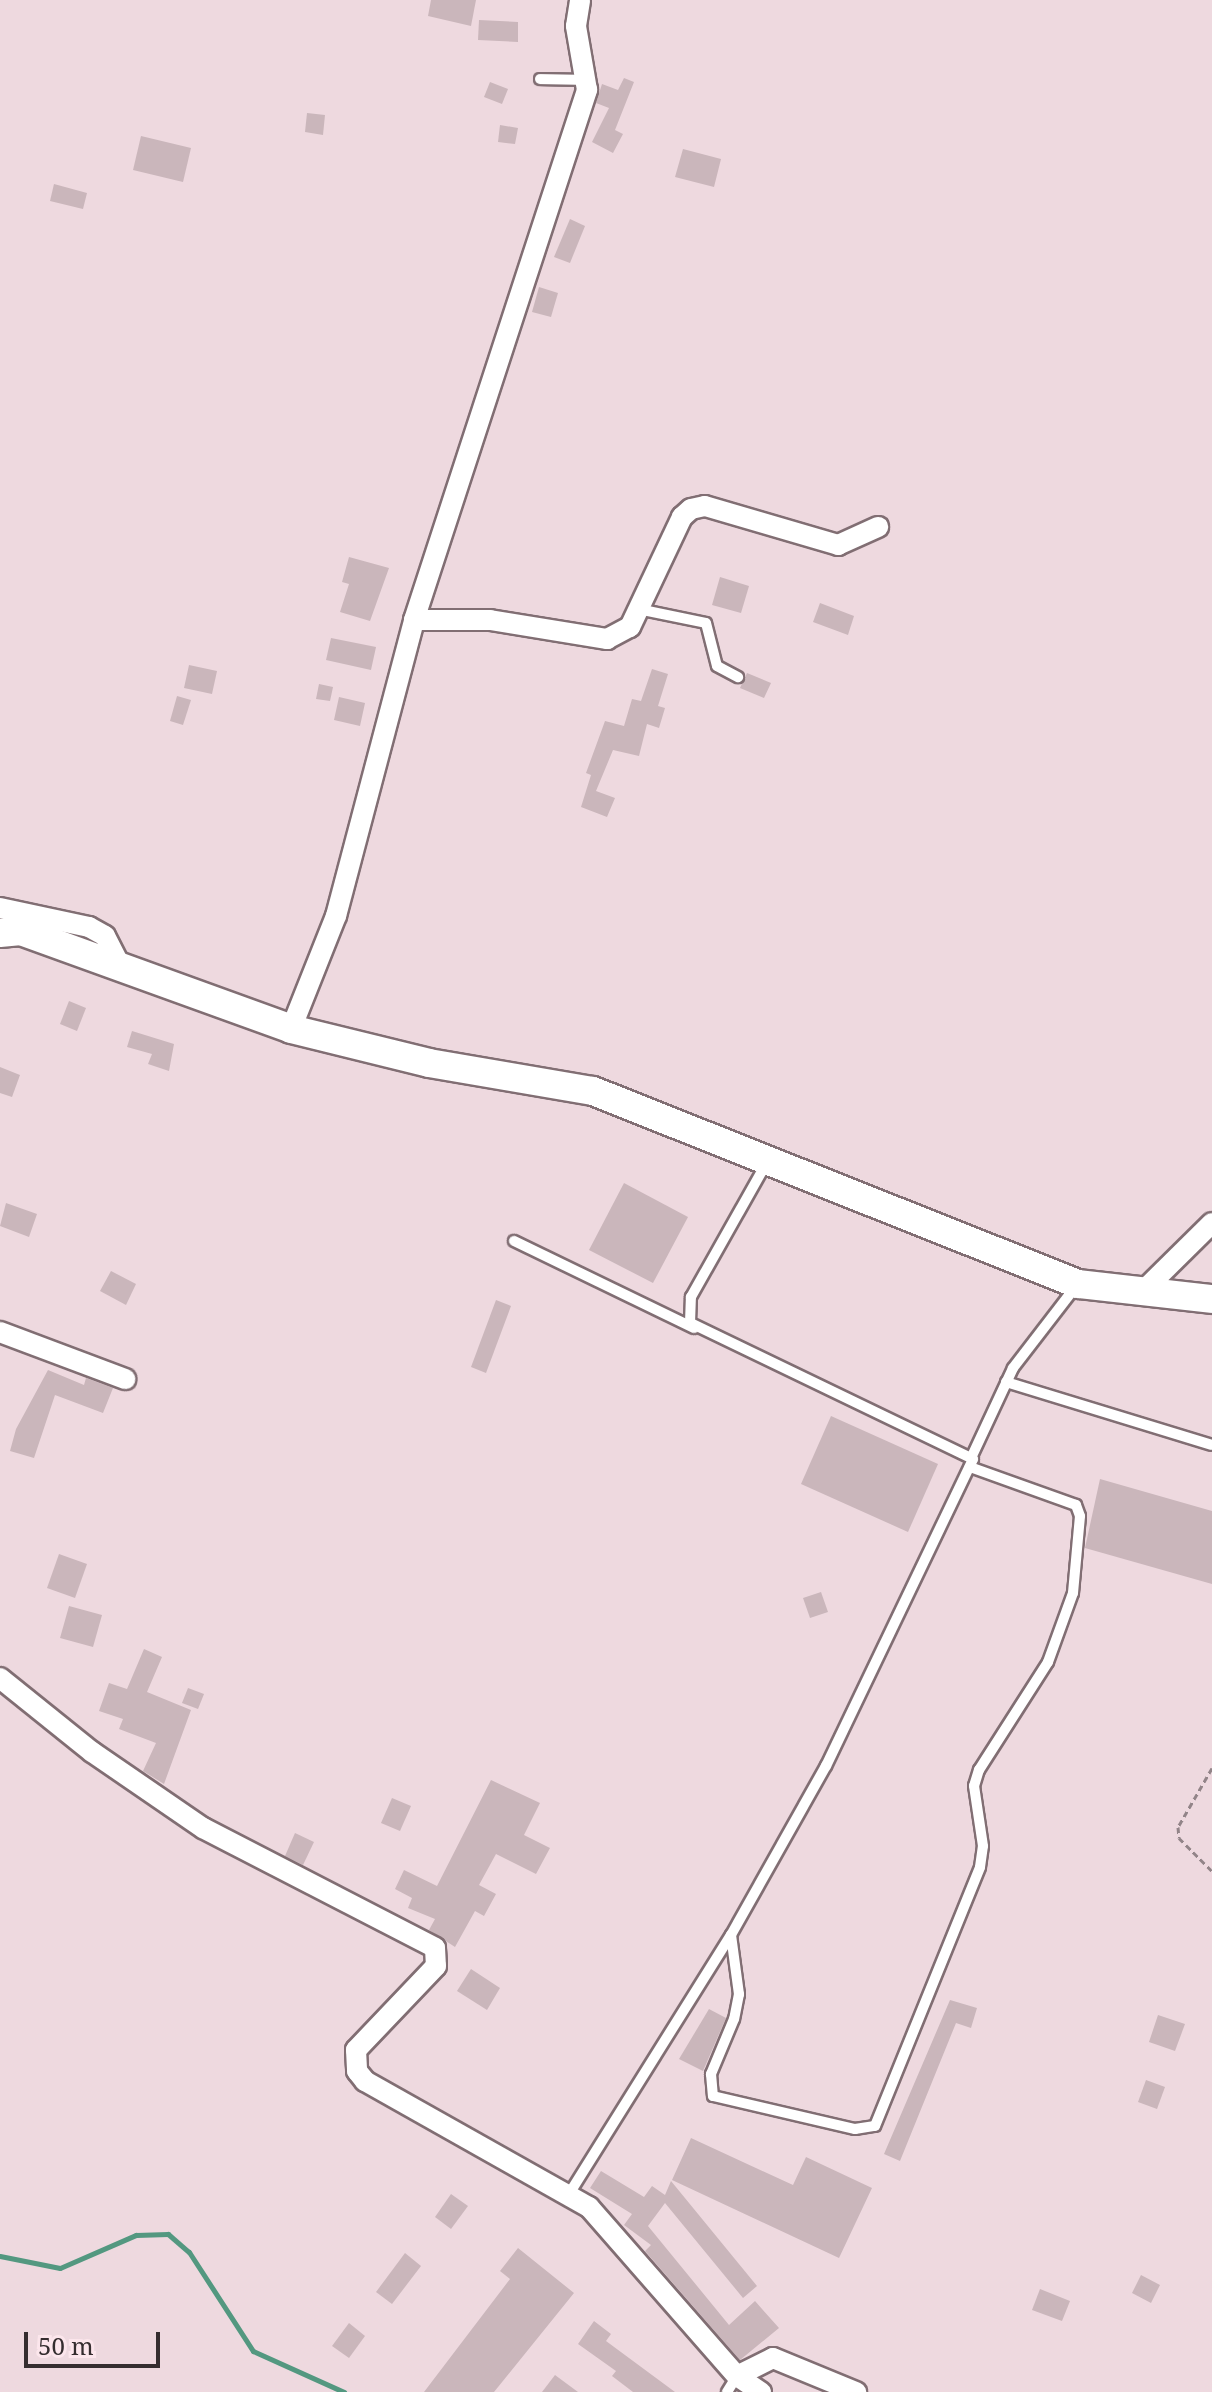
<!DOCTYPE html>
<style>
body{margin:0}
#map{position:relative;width:1212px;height:2392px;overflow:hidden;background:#eed9df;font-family:"Noto Serif",serif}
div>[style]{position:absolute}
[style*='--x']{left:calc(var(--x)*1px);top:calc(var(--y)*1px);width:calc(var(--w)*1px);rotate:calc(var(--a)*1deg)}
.stream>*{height:5px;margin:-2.5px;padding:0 2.5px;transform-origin:2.5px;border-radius:2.5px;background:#539880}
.building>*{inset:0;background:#cab6bb}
.path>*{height:3px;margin-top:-1.5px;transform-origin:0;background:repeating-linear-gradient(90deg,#928488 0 6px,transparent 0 10px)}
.roads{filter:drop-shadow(2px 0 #816e73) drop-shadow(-2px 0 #816e73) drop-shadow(0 2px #816e73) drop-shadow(0 -2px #816e73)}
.lane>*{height:10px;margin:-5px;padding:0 5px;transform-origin:5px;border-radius:5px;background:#fff}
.street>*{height:20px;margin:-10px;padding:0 10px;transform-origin:10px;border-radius:10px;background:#fff}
.secondary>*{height:28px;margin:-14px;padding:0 14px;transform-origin:14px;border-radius:14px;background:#fff}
span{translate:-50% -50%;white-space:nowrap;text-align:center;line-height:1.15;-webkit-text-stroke:6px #fce6ec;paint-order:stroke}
.scale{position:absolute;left:24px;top:2332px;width:136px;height:36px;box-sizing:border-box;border:4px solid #352d2f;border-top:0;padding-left:10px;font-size:24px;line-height:28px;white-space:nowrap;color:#352d2f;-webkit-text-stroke:6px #fce6ec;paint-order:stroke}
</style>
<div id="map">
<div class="stream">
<div style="--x:0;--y:2256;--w:61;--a:11.3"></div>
<div style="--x:60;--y:2268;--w:83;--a:-23.5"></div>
<div style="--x:136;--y:2235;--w:32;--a:-2"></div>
<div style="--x:168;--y:2234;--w:28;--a:41"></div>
<div style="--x:189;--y:2252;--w:118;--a:57.1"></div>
<div style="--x:253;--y:2351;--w:100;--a:24.3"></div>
</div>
<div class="building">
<div style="clip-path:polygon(431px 0,476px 0,471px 26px,428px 16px)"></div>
<div style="clip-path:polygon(479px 20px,518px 22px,518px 42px,478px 40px)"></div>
<div style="clip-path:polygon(624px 78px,634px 82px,615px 130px,623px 134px,613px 153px,592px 142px,609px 108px,596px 103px,602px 84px,618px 90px)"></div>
<div style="clip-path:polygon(490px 82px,508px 89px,502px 104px,484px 97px)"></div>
<div style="clip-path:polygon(307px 113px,325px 115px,323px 135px,305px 132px)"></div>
<div style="clip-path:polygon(500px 125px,518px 128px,515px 144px,498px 142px)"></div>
<div style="clip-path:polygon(141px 136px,191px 148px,183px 182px,133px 170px)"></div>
<div style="clip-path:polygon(683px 149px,721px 159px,714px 187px,675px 177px)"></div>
<div style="clip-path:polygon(54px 184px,87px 193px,83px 209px,50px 201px)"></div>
<div style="clip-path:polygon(570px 219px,585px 226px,570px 263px,554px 257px)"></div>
<div style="clip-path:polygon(539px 287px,558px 293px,551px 317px,532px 312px)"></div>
<div style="clip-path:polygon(349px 557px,389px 568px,370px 621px,340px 612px,349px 584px,342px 582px)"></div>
<div style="clip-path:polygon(720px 577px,749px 586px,741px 613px,712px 605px)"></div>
<div style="clip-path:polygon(820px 603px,854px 616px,848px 635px,813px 622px)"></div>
<div style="clip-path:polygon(331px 638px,376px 647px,371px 670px,326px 660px)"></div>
<div style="clip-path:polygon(189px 665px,217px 671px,212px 694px,184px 688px)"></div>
<div style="clip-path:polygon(652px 669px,668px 674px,658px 706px,665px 708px,659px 728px,647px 724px,639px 756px,613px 750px,596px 791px,615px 798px,607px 817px,581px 807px,591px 775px,586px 773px,605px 721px,624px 726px,632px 699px,641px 701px)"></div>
<div style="clip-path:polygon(747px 673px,771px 683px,764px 698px,740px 688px)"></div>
<div style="clip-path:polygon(319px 684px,333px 687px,330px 701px,316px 699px)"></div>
<div style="clip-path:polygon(177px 696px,191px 700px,183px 725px,170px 721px)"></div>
<div style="clip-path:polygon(339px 697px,365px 703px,360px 726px,334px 720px)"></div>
<div style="clip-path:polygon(69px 1001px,86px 1008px,77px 1031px,60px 1024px)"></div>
<div style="clip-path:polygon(132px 1031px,174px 1044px,169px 1071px,148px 1064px,152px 1054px,127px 1047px)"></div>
<div style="clip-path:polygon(0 1067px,20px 1075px,12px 1097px,0 1093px)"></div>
<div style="clip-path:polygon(624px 1183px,688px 1217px,653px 1283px,589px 1250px)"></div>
<div style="clip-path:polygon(6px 1203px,37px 1214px,29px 1237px,0 1226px)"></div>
<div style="clip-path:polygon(111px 1271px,136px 1284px,126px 1305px,100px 1291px)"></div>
<div style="clip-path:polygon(496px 1300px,511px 1306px,486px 1373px,471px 1367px)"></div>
<div style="clip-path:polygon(48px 1370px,84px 1385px,86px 1378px,113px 1388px,103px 1413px,55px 1395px,34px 1458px,10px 1451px,16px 1429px)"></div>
<div style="clip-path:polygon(831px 1416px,938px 1464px,908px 1532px,801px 1484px)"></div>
<div style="clip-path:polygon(1100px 1479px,1212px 1511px,1212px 1584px,1085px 1548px)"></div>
<div style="clip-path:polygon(59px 1554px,87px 1564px,75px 1598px,47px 1588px)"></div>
<div style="clip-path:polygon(821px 1592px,828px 1612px,810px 1618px,803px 1598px)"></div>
<div style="clip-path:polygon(69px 1606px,102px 1615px,93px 1647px,60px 1638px)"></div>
<div style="clip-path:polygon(144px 1649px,162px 1657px,147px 1692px,191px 1710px,164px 1784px,143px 1771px,156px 1743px,119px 1729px,123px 1719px,99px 1711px,109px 1683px,127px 1689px)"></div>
<div style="clip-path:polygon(188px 1688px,204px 1694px,198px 1709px,182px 1703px)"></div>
<div style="clip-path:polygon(491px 1780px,540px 1803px,524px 1835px,550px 1848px,536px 1874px,496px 1854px,479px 1885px,496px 1894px,484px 1916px,475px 1911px,455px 1947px,429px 1930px,435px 1919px,408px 1908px,412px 1898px,395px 1889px,404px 1870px,437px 1886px)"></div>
<div style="clip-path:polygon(392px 1798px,411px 1806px,400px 1831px,381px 1823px)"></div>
<div style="clip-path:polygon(295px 1833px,314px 1842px,303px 1865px,285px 1856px)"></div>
<div style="clip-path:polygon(471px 1969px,500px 1988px,487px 2010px,457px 1991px)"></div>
<div style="clip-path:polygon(950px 2000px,977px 2008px,971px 2028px,956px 2023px,900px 2161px,884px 2154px)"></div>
<div style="clip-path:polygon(709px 2009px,726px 2018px,703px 2071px,679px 2059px)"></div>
<div style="clip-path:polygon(1158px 2015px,1185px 2024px,1175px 2051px,1149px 2042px)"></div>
<div style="clip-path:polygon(1146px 2080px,1165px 2087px,1157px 2109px,1138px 2102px)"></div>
<div style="clip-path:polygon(691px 2138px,793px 2185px,806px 2157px,872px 2188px,839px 2258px,672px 2180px)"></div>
<div style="clip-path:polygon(601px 2171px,644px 2197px,652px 2186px,665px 2195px,671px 2181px,757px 2286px,743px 2298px,665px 2203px,648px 2226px,729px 2325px,755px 2301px,779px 2328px,740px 2360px,645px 2251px,651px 2245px,624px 2225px,632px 2214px,590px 2188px)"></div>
<div style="clip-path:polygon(451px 2194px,468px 2206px,451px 2229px,435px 2217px)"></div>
<div style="clip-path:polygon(518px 2248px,574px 2293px,494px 2392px,424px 2392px,510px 2279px,500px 2271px)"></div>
<div style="clip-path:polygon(405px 2253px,421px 2266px,392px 2304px,376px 2292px)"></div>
<div style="clip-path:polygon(1141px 2275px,1160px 2285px,1151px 2303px,1132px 2293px)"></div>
<div style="clip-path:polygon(1040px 2289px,1070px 2301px,1062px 2321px,1032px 2310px)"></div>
<div style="clip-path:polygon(594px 2321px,611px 2334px,606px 2341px,675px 2392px,633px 2392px,612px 2376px,616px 2371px,578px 2344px)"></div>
<div style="clip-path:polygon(349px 2323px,365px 2336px,349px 2358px,332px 2346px)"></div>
<div style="clip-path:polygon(555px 2375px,578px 2392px,542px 2392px)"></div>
</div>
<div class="path">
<div style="--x:1212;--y:1768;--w:68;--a:120"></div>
<div style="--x:1178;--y:1827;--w:11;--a:85"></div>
<div style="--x:1179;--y:1838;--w:47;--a:45"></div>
</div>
<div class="roads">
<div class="lane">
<div style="--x:540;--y:79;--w:46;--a:1.2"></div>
<div style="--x:638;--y:609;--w:69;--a:11.6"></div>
<div style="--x:706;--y:623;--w:44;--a:75.7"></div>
<div style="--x:717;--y:666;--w:24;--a:28"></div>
<div style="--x:514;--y:1241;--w:200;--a:25.8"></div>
<div style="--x:1006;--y:1382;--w:215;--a:17"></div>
<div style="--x:972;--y:1456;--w:97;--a:-65"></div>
<div style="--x:1013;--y:1368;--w:105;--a:-52.4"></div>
<div style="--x:731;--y:1935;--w:60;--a:82.3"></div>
<div style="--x:739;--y:1994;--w:25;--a:101"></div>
<div style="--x:734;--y:2019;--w:60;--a:112.7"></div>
<div style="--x:711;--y:2074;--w:22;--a:85"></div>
<div style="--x:713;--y:2096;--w:146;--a:13.1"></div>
<div style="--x:855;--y:2129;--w:20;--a:-9"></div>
<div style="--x:875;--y:2126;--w:279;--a:-67.9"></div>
<div style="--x:980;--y:1867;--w:21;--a:-82"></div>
<div style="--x:983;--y:1846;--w:61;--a:-98.5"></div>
<div style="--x:974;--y:1786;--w:17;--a:-73"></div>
<div style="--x:979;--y:1770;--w:128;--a:-57.4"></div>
<div style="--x:1048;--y:1662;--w:73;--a:-70.1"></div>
<div style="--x:1073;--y:1593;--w:77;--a:-84.8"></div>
<div style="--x:1080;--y:1516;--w:12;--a:-110"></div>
<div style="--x:1076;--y:1505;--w:113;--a:-160.3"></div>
<div style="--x:569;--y:2194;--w:305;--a:-58"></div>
<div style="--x:731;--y:1935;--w:194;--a:-60.7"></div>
<div style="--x:826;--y:1766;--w:340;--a:-64.4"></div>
<div style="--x:973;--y:1459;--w:314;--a:-154.3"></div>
<div style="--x:690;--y:1323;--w:26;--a:-88"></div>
<div style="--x:691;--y:1297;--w:153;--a:-60.6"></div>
<div style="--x:727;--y:2392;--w:19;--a:-58"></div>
</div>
<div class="street">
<div style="--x:414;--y:620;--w:76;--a:0"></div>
<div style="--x:490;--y:620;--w:119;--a:9.2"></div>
<div style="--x:607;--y:639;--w:26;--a:-28"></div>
<div style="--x:630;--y:627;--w:122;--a:-64.7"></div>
<div style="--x:682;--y:517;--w:12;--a:-42"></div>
<div style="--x:691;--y:509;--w:14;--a:-12"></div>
<div style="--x:705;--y:506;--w:139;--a:16.3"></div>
<div style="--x:838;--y:545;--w:44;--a:-24.2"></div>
<div style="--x:0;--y:908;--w:91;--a:12.1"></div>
<div style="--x:89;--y:927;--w:18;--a:29"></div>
<div style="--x:105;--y:936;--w:36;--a:63"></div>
<div style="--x:291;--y:1029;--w:122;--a:-68.3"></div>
<div style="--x:336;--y:916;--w:306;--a:-75.2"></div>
<div style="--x:414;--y:620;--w:558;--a:-71.92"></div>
<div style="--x:587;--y:90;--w:65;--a:-99.8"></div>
<div style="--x:576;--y:26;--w:26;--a:-81"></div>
<div style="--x:1140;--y:1294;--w:101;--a:-44.6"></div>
<div style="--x:0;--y:1332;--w:134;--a:20.6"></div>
<div style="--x:0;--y:1678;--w:118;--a:38.8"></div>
<div style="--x:92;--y:1752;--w:135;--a:34.4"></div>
<div style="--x:203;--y:1828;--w:261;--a:27.3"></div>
<div style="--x:435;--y:1948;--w:18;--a:87"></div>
<div style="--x:436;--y:1966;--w:116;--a:133.6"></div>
<div style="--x:356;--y:2050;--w:21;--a:87"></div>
<div style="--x:357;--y:2071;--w:13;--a:51"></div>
<div style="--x:365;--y:2081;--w:257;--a:29.4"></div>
<div style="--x:589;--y:2207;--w:225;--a:48.8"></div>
<div style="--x:737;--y:2376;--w:40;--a:-26.6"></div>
<div style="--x:773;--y:2358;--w:90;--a:22.3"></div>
<div style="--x:737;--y:2376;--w:29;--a:34"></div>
</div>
<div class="secondary">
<div style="--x:0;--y:933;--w:21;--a:-5"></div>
<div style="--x:21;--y:931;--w:287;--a:19.9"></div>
<div style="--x:291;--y:1029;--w:142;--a:13.8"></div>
<div style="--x:429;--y:1063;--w:166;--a:9.7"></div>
<div style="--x:593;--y:1091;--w:522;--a:21.7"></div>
<div style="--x:1078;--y:1284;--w:135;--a:6.4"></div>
</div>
</div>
<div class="scale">50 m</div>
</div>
